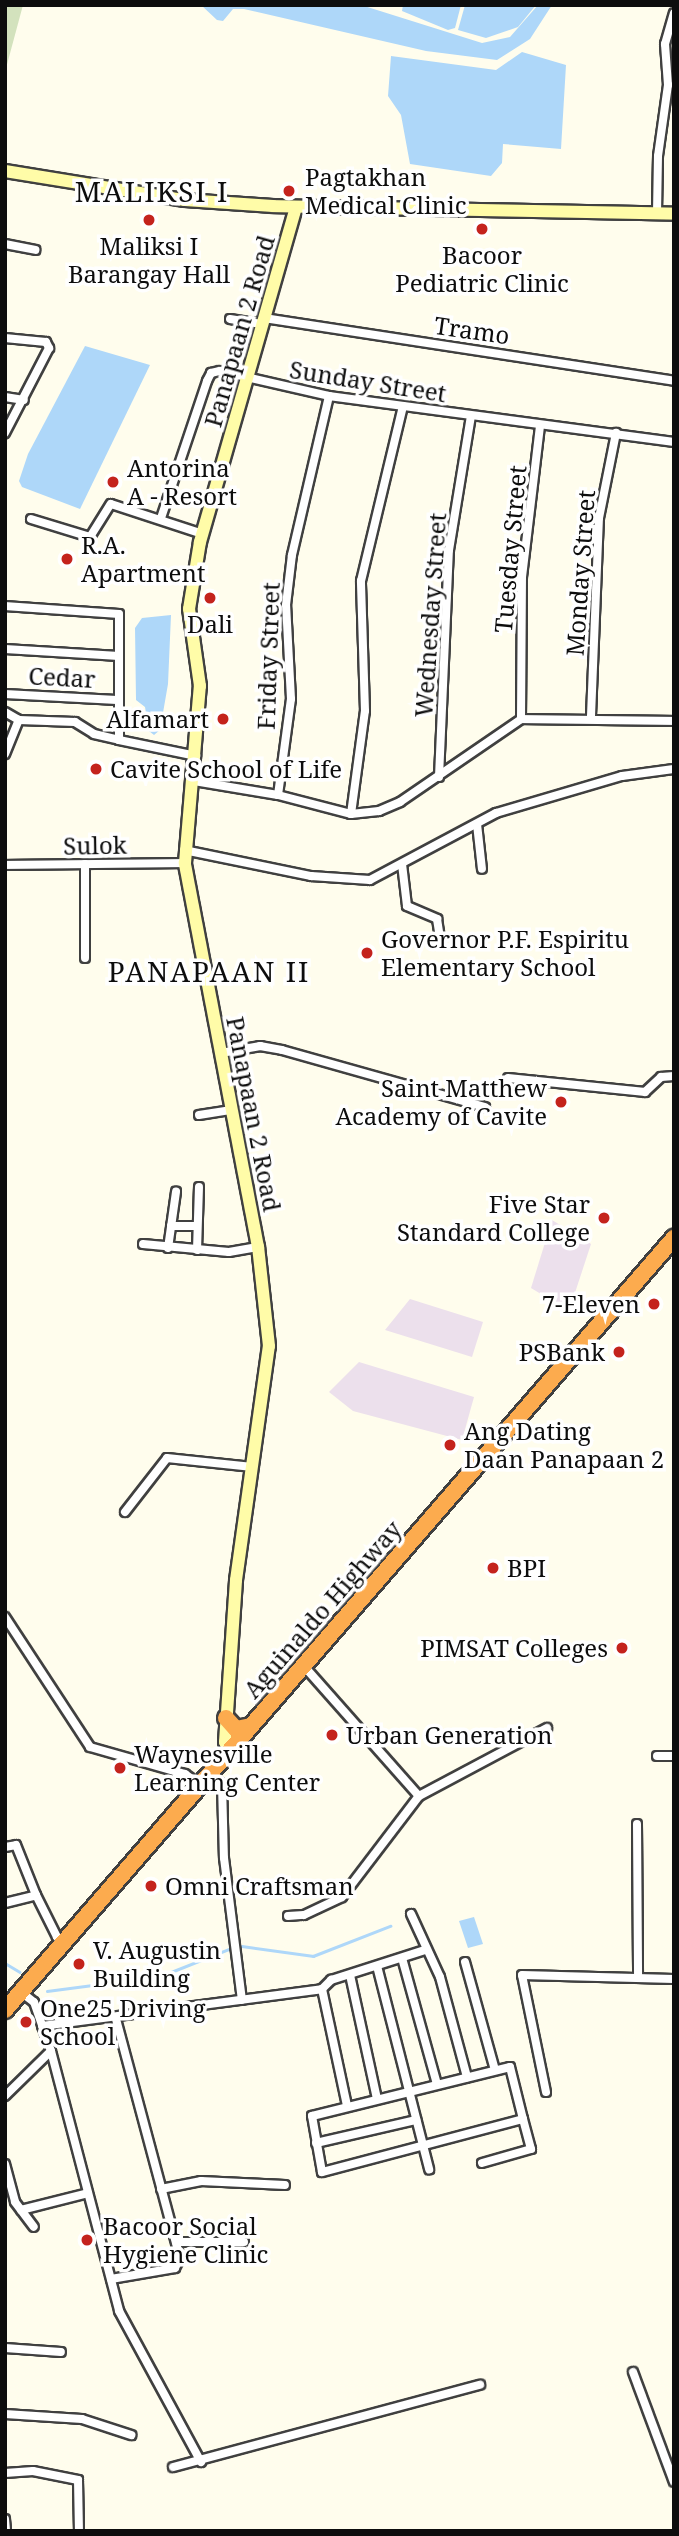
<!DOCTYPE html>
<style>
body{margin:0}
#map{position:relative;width:679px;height:2536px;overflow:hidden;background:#fffded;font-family:"Noto Serif",serif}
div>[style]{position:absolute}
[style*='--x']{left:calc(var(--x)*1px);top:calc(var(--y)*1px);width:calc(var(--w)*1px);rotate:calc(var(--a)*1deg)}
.industrial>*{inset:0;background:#ece0ec}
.cemetery>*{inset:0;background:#d3e2bd}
.water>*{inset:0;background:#aed7f9}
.stream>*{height:2.5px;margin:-1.25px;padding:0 1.25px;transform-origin:1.25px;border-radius:1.25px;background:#aed7f9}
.roads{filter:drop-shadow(2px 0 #404040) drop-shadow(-2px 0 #404040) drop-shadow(0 2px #404040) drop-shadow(0 -2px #404040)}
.street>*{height:8px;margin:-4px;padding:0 4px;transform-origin:4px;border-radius:4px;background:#fff}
.secondary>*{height:12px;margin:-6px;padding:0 6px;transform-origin:6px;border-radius:6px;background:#fffca8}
.highway>*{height:16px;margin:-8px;padding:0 8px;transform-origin:8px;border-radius:8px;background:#fcab4e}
.dots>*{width:19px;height:19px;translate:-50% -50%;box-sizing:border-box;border:4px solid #fff;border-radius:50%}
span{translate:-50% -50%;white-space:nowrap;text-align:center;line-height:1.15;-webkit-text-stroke:7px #fff;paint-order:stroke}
.poi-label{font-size:24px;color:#0d0d0d}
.left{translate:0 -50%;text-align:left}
.right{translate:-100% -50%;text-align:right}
.street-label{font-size:24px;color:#0d0d0d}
.quarter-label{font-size:28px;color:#0d0d0d;letter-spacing:2px}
.frame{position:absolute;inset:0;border:7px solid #0d0d0d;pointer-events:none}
</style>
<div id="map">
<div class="industrial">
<div style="clip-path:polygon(552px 1220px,591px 1244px,569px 1311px,531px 1288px)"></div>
<div style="clip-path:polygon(410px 1299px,483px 1322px,472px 1357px,385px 1330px)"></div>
<div style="clip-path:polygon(359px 1362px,474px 1397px,462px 1440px,353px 1411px,329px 1392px)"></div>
</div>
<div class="cemetery">
<div style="clip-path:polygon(5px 5px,23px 5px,5px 72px)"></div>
</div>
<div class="water">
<div style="clip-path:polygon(201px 5px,361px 5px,482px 43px,510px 37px,538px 5px,552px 5px,530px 39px,497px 60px,426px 51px,244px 9px,233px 9px,223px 21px,217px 20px)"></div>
<div style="clip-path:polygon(403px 5px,461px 5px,455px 28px,448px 30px,402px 11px)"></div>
<div style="clip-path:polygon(465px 5px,536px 5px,518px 27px,486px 38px,458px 30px)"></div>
<div style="clip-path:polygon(522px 52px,566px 65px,561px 149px,503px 144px,502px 163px,491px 176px,410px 164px,401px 115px,388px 96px,391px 56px,496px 70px)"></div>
<div style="clip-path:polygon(85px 346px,150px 365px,80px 509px,22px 487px,19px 481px,28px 454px)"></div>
<div style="clip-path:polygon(171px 615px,168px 684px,160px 730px,154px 735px,149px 731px,145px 707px,136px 700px,135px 628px,142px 618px)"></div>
<div style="clip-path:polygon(474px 1917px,483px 1944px,468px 1948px,459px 1921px)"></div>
</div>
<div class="stream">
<div style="--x:242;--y:1946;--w:72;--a:8"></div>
<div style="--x:313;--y:1956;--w:83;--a:-21.3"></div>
<div style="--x:5;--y:1963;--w:17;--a:31"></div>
<div style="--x:47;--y:1991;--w:115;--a:-7.5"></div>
<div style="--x:161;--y:1976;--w:79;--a:-21.7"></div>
</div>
<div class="roads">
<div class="street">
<div style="--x:657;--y:213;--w:57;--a:-89"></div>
<div style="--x:658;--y:156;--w:72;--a:-82"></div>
<div style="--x:668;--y:85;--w:41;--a:-94.2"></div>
<div style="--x:665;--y:44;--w:32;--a:-74"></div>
<div style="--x:5;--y:244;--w:31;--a:11"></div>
<div style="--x:264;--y:318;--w:415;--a:8.7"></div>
<div style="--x:230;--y:319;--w:32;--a:9"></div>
<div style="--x:5;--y:338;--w:41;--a:5.6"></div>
<div style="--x:46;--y:342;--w:7;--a:63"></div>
<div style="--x:49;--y:348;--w:96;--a:117.4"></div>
<div style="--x:5;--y:397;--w:19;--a:9"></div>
<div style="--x:161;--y:518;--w:145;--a:-71.4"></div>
<div style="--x:207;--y:381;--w:9;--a:-63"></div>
<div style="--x:211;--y:373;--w:9;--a:-13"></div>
<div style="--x:220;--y:371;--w:112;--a:12.9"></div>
<div style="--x:329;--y:396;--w:348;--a:7.6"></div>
<div style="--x:31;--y:519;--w:62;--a:17"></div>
<div style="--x:90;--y:537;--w:39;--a:-58"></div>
<div style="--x:111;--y:504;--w:97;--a:18.1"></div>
<div style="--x:5;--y:606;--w:114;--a:4"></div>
<div style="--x:119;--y:614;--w:126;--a:90"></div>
<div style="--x:119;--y:740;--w:79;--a:11.7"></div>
<div style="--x:5;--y:649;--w:114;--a:3.5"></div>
<div style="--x:5;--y:694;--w:112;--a:3.1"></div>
<div style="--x:5;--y:712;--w:16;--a:30"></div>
<div style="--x:19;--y:720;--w:56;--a:2"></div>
<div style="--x:75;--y:722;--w:22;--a:32"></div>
<div style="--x:94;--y:734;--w:26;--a:13"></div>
<div style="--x:591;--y:716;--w:198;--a:-87.7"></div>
<div style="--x:599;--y:518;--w:87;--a:-78.7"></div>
<div style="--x:521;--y:719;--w:142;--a:-89.6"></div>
<div style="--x:522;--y:577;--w:153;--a:-83.2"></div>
<div style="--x:5;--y:754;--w:37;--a:-68"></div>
<div style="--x:439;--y:777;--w:227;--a:-87.5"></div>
<div style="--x:449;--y:550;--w:136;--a:-80.7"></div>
<div style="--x:194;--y:781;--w:85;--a:9.5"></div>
<div style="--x:278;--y:795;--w:75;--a:14.6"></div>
<div style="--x:351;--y:814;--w:28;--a:-6"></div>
<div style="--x:379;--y:811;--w:23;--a:-23"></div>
<div style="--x:400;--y:802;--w:147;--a:-34.4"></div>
<div style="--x:521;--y:719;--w:153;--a:0.7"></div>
<div style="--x:278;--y:795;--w:97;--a:-82.3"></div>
<div style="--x:291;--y:699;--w:94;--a:-93"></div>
<div style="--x:286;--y:605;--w:50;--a:-83.2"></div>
<div style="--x:292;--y:555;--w:163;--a:-76.9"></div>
<div style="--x:351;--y:814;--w:104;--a:-82.3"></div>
<div style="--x:365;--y:711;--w:130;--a:-91.8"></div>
<div style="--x:361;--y:581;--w:180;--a:-76.5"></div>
<div style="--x:477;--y:824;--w:45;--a:83.7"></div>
<div style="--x:184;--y:850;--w:130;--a:11.6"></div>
<div style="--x:311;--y:876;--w:59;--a:3.9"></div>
<div style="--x:370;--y:880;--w:143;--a:-28"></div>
<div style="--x:496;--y:813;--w:131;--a:-16.4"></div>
<div style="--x:622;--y:776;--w:52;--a:-7.7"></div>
<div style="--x:85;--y:864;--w:94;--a:90"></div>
<div style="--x:402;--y:864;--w:42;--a:83.2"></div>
<div style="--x:407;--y:906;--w:33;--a:23"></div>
<div style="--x:437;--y:919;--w:19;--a:81"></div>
<div style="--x:5;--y:865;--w:180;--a:-0.6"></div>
<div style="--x:221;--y:1053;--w:40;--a:-10"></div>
<div style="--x:260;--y:1046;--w:22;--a:10"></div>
<div style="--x:282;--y:1050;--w:211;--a:15.7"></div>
<div style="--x:508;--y:1078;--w:138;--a:5.8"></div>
<div style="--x:645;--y:1092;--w:22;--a:-43"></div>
<div style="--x:661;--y:1077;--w:13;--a:-4"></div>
<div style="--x:199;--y:1115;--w:33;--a:-9"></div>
<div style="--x:171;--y:1226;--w:26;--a:0"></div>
<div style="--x:143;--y:1244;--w:86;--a:5.3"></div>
<div style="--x:229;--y:1252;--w:29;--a:-10"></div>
<div style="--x:168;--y:1248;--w:57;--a:-81.9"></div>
<div style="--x:197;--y:1250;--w:63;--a:-88.2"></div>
<div style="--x:125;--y:1512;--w:68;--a:-52.1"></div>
<div style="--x:167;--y:1458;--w:86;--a:6"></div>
<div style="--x:5;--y:1617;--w:155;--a:56.8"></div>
<div style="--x:90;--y:1747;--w:99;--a:15.9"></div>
<div style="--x:185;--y:1774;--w:19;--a:36"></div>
<div style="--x:303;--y:1665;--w:175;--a:48.5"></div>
<div style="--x:657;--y:1756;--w:17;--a:0"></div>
<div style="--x:209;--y:1774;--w:16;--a:38"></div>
<div style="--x:222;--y:1784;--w:74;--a:88.5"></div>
<div style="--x:224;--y:1858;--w:143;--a:82.8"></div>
<div style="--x:637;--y:1824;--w:154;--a:89.6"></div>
<div style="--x:5;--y:1847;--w:11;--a:-10"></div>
<div style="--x:16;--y:1845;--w:54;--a:68.2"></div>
<div style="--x:5;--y:1903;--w:32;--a:-14"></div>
<div style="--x:36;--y:1895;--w:47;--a:63.4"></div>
<div style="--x:57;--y:1937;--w:9;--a:41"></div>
<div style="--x:411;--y:1914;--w:69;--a:65.3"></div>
<div style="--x:440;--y:1977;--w:104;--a:74.9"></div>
<div style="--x:288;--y:1916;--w:16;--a:-4"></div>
<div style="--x:304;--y:1915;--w:42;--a:-25.3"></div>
<div style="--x:342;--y:1897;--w:127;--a:-52.7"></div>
<div style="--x:419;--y:1796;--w:145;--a:-28"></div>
<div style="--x:402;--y:1958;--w:131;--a:74.5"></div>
<div style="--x:465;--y:1962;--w:112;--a:74.5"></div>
<div style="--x:377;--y:1966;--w:210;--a:75.6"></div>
<div style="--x:350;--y:1975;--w:127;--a:77.7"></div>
<div style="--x:322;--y:1989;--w:120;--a:77.9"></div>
<div style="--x:21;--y:1992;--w:16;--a:38"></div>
<div style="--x:34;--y:2002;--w:52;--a:70.9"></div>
<div style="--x:51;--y:2051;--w:269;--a:75.3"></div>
<div style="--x:119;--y:2311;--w:172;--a:61.5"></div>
<div style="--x:42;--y:2026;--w:282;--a:-7.5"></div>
<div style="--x:322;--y:1989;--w:13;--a:-45"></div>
<div style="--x:331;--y:1980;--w:99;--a:-17.7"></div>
<div style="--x:510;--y:2067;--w:54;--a:76"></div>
<div style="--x:523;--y:2119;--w:208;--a:165.2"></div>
<div style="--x:322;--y:2172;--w:57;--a:-100.1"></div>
<div style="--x:312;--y:2116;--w:204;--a:-13.9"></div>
<div style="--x:546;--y:2092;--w:119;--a:-101.6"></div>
<div style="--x:522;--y:1975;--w:152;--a:1.5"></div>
<div style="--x:5;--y:2096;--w:64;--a:-44.4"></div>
<div style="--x:316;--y:2143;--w:103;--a:-13"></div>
<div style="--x:482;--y:2163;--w:51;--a:-15.9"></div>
<div style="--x:531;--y:2149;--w:31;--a:-105"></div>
<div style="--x:5;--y:2164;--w:39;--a:75"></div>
<div style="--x:15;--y:2202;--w:31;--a:53"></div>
<div style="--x:161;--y:2189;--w:41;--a:-11.3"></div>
<div style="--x:201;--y:2181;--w:84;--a:2.7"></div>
<div style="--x:21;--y:2210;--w:69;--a:-14.2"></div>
<div style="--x:176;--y:2242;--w:68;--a:0"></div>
<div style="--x:111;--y:2279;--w:65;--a:-9.8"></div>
<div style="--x:175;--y:2268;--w:11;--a:-63"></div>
<div style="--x:180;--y:2258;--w:247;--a:-105"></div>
<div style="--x:5;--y:2348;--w:56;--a:4.1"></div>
<div style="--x:633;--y:2372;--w:117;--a:69.6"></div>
<div style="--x:5;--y:2414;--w:77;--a:3.7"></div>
<div style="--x:82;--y:2419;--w:52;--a:18.1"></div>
<div style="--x:173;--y:2467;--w:318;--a:-15"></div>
<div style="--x:5;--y:2473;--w:28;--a:-4"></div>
<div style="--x:33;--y:2471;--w:46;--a:11.3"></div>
<div style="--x:78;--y:2480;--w:51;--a:88.9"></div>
<div style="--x:5;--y:2519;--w:12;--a:85"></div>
</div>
<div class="secondary">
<div style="--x:5;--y:171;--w:182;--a:9.2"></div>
<div style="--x:185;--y:200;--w:88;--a:3.9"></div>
<div style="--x:273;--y:206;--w:401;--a:1.1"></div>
<div style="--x:231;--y:1749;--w:9;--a:-131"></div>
<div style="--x:225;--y:1742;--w:162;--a:-86.1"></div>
<div style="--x:236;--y:1580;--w:236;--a:-82"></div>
<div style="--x:269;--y:1346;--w:100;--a:-96.3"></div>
<div style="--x:258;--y:1247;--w:391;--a:-100.8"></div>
<div style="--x:185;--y:863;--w:178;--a:-85.2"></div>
<div style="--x:200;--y:686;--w:78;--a:-98.1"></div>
<div style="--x:189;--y:609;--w:68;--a:-80.7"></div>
<div style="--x:200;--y:542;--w:348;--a:-74"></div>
</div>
<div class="highway">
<div style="--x:226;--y:1718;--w:15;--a:48"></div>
<div style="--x:236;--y:1729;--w:15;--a:-11"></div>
<div style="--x:5;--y:2010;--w:1022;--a:-49.09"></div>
</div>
</div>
<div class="dots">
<div style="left:289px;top:191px;background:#c4231d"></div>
<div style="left:149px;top:220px;background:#c4231d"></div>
<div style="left:482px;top:229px;background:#c4231d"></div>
<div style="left:113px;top:482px;background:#c4231d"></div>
<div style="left:67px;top:559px;background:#c4231d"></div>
<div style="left:210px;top:598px;background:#c4231d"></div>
<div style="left:223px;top:719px;background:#c4231d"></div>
<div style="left:96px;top:769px;background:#c4231d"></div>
<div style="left:367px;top:953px;background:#c4231d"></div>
<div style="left:561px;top:1102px;background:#c4231d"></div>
<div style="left:604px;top:1218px;background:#c4231d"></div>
<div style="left:654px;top:1304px;background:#c4231d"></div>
<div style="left:619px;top:1352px;background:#c4231d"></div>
<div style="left:450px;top:1445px;background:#c4231d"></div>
<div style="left:493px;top:1568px;background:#c4231d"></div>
<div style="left:622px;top:1648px;background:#c4231d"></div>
<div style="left:332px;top:1735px;background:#c4231d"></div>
<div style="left:120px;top:1768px;background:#c4231d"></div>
<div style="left:151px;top:1886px;background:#c4231d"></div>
<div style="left:79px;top:1964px;background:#c4231d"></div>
<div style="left:26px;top:2022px;background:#c4231d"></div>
<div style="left:87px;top:2240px;background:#c4231d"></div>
</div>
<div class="poi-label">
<span class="left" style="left:305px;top:191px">Pagtakhan<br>Medical Clinic</span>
<span style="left:149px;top:260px">Maliksi I<br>Barangay Hall</span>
<span style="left:482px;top:269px">Bacoor<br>Pediatric Clinic</span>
<span class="left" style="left:127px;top:482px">Antorina<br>A - Resort</span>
<span class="left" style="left:81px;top:559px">R.A.<br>Apartment</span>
<span style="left:210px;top:624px">Dali</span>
<span class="right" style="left:209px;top:719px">Alfamart</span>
<span class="left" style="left:110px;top:769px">Cavite School of Life</span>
<span class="left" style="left:381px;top:953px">Governor P.F. Espiritu<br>Elementary School</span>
<span class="right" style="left:547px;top:1102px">Saint Matthew<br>Academy of Cavite</span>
<span class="right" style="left:590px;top:1218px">Five Star<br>Standard College</span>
<span class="right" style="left:640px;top:1304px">7-Eleven</span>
<span class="right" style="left:605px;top:1352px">PSBank</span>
<span class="left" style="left:464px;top:1445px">Ang Dating<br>Daan Panapaan 2</span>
<span class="left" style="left:507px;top:1568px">BPI</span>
<span class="right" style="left:608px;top:1648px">PIMSAT Colleges</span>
<span class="left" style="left:346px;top:1735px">Urban Generation</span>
<span class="left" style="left:134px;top:1768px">Waynesville<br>Learning Center</span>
<span class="left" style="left:165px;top:1886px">Omni Craftsman</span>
<span class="left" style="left:93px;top:1964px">V. Augustin<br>Building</span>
<span class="left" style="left:40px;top:2022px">One25 Driving<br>School</span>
<span class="left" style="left:103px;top:2240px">Bacoor Social<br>Hygiene Clinic</span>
</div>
<div class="street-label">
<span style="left:472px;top:330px;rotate:8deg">Tramo</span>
<span style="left:239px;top:331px;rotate:-74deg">Panapaan 2 Road</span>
<span style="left:368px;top:381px;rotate:9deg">Sunday Street</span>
<span style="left:510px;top:549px;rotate:-85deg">Tuesday Street</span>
<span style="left:580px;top:573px;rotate:-86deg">Monday Street</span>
<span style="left:430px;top:615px;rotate:-86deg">Wednesday Street</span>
<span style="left:268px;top:656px;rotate:-88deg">Friday Street</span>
<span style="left:62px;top:677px;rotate:3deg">Cedar</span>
<span style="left:95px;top:845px;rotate:-1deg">Sulok</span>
<span style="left:254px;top:1114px;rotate:79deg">Panapaan 2 Road</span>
<span style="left:322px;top:1609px;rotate:-49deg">Aguinaldo Highway</span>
</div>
<div class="quarter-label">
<span style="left:152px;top:191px">MALIKSI I</span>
<span style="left:209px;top:971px">PANAPAAN II</span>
</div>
<div class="frame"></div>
</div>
